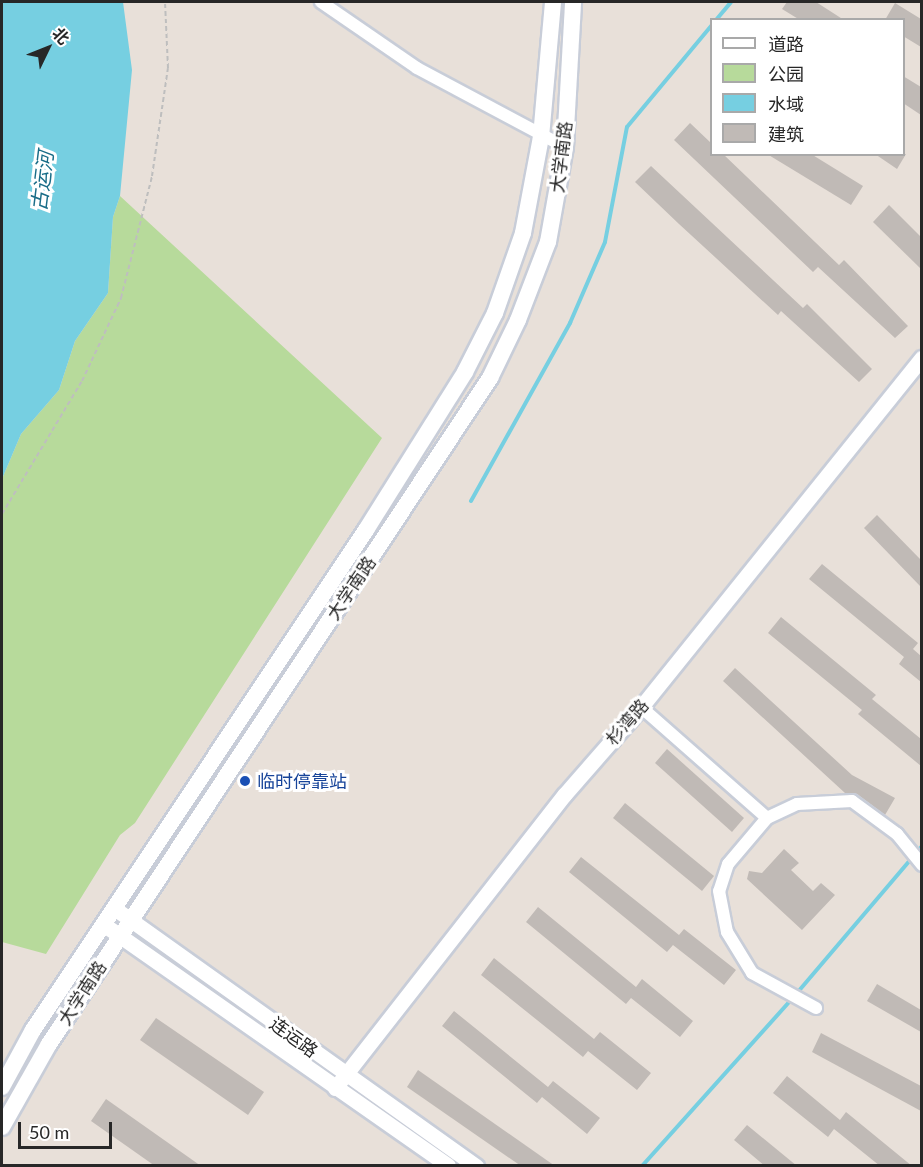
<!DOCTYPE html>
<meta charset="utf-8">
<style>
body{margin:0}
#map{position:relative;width:923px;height:1167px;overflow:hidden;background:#e8e0d9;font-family:Lato,"Noto Sans SC",sans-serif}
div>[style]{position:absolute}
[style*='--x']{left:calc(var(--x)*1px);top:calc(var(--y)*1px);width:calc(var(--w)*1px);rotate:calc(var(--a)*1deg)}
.green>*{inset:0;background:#b7da9b}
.water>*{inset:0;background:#76cfe1}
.stream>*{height:4px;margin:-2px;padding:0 2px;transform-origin:2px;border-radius:2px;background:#76cfe1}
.building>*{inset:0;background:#c0bab6}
.path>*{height:2px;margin-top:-1px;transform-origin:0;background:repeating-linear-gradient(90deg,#bebebe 0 4.5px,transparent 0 7.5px)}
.roads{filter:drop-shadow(2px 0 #c8cdd8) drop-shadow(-2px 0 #c8cdd8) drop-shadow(0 2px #c8cdd8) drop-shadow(0 -2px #c8cdd8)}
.minor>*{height:12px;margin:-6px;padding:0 6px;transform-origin:6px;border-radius:6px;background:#fff}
.tertiary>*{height:15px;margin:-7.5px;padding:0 7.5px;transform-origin:7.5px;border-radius:7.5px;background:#fff}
.secondary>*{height:16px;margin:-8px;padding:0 8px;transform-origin:8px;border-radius:8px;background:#fff}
.dots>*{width:16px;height:16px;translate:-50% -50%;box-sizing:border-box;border:3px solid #fff;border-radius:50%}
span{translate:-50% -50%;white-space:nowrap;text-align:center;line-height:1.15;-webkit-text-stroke:6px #fff;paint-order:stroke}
.street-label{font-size:18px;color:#272727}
.transit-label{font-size:18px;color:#164399}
.left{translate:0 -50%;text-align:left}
.water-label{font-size:20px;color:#1a6d88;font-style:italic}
.frame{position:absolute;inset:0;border:3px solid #272727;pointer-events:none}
.legend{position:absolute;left:710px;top:18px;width:195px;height:138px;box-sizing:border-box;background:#fff;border:2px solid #a9a9a9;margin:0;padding:8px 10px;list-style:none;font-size:18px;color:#272727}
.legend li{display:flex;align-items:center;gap:12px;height:30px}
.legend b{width:30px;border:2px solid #a9a9a9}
.north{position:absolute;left:18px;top:18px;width:60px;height:60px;-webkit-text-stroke:4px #fff;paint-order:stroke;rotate:47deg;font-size:16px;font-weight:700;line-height:24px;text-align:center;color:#272727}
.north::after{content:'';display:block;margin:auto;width:21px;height:27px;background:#272727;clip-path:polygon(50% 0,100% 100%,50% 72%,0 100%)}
.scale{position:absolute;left:18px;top:1122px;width:94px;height:27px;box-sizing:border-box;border:3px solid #272727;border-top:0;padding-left:8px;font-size:18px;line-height:21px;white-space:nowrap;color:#272727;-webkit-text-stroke:4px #fff;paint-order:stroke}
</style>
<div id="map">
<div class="green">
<div style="clip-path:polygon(120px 196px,382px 438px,135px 823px,120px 835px,46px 954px,2px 942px,2px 479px,21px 434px,59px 390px,75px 341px,108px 293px,113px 217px)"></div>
</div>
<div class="water">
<div style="clip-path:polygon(2px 2px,123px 2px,132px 70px,120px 196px,113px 217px,108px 293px,75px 341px,59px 390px,21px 434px,2px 479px)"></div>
</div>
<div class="stream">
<div style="--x:716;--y:20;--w:23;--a:-50"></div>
<div style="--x:471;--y:501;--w:204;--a:-60.9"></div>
<div style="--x:570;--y:323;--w:88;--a:-66.6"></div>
<div style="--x:605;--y:242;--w:117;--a:-79.2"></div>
<div style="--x:627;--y:127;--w:133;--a:-50.2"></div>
<div style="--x:797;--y:993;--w:193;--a:-49.6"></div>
<div style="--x:642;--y:1166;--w:224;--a:-48.1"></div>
</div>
<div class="building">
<div style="clip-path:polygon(787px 2px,816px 2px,844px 20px,800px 20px,782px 9px)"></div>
<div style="clip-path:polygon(895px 3px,921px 19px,921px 47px,903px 36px,903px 20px,885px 20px)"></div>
<div style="clip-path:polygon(903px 76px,921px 87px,921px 115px,903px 103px)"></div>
<div style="clip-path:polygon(690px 123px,711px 143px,711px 154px,723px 154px,839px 265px,844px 260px,908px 326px,895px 338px,818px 267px,813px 272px,674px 140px)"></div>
<div style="clip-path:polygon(767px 154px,811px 154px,863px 186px,851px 205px)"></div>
<div style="clip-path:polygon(875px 154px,906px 154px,897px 169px)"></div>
<div style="clip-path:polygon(651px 166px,803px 308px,807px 304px,872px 369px,859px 382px,781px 311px,778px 315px,679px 224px,635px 182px)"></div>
<div style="clip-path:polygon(889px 205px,921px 237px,921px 269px,873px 222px)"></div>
<div style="clip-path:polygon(877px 515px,921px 560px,921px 587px,864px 528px)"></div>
<div style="clip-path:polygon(822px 564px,918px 643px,913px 649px,921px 656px,921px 682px,899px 664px,904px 657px,809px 579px)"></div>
<div style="clip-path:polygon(781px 617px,876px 695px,872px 699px,921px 739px,921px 766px,858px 714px,862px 710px,768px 633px)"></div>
<div style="clip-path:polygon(735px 668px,852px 775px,895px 798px,885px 815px,857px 794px,845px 793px,723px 681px)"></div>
<div style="clip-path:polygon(667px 749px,744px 818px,732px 832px,655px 763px)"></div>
<div style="clip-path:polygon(625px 803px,714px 876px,702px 891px,613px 818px)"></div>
<div style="clip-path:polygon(784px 849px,799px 863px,791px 870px,813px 891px,821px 883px,835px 895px,802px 930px,747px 879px,749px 871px,762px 873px)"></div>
<div style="clip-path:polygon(581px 857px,679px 935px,684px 929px,736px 970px,724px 985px,673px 945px,667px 952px,569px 872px)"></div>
<div style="clip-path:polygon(538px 907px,636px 987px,642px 979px,693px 1021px,680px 1037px,631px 998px,626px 1004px,526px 922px)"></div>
<div style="clip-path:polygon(494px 958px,594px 1039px,600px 1032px,651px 1073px,637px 1090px,588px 1051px,583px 1057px,481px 975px)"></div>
<div style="clip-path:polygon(877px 984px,921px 1010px,921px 1032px,867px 1001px)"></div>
<div style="clip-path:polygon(454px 1011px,548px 1087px,553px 1081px,600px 1118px,587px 1134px,542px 1097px,537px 1103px,442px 1026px)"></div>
<div style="clip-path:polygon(156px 1018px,264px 1092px,248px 1115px,140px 1040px)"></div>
<div style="clip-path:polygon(821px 1033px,921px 1086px,921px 1111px,812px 1052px)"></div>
<div style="clip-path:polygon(418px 1070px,555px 1166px,521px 1166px,407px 1087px)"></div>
<div style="clip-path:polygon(787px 1076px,840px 1120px,846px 1112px,912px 1166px,880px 1166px,834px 1129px,828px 1137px,773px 1093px)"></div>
<div style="clip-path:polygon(106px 1099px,201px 1166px,155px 1166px,91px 1121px)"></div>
<div style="clip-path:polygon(747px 1125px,797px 1166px,765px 1166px,734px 1140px)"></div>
</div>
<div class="path">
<div style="--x:2;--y:514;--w:155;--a:-59"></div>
<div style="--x:82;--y:381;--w:92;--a:-64.8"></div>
<div style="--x:121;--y:298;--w:126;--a:-75.7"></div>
<div style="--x:152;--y:176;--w:109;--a:-81.6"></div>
<div style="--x:168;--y:68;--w:66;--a:-92.6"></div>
</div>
<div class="roads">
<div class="minor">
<div style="--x:321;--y:2;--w:116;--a:34.5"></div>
<div style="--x:417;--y:68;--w:168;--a:28.1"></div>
<div style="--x:641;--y:707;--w:168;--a:41.4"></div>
<div style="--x:767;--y:818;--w:33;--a:-25"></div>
<div style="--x:797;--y:804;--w:55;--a:-3.1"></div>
<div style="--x:852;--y:801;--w:56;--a:36.3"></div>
<div style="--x:897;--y:834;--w:40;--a:51"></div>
<div style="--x:767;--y:818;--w:60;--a:130.3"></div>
<div style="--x:728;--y:864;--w:28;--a:108"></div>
<div style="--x:719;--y:891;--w:42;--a:79"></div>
<div style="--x:727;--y:932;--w:48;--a:58.6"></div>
<div style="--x:752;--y:973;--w:73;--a:28.7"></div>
</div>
<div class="tertiary">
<div style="--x:114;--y:908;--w:445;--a:35.5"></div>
<div style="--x:103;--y:924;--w:421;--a:35"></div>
<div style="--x:335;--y:1088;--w:373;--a:-52"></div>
<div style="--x:565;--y:794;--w:116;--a:-48.9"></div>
<div style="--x:641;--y:707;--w:448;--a:-51.2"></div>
</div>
<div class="secondary">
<div style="--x:2;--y:1087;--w:65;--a:-61.5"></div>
<div style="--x:33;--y:1030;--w:601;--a:-56.34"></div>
<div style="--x:366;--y:530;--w:186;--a:-57.9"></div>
<div style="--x:465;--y:372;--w:66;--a:-63"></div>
<div style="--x:495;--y:313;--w:85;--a:-70.7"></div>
<div style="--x:523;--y:233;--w:98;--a:-79.4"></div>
<div style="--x:541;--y:137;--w:136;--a:-84.9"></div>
<div style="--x:2;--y:1127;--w:95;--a:-60.5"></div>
<div style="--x:49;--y:1044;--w:799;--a:-56.49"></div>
<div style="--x:490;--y:378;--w:64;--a:-64.2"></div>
<div style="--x:518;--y:320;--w:84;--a:-69"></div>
<div style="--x:548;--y:242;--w:97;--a:-79.9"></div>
<div style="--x:565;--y:147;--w:145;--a:-86.8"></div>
</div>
</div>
<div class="dots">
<div style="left:245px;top:781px;background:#1a4fb4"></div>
</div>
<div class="street-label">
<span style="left:561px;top:157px;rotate:-83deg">大学南路</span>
<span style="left:351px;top:588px;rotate:-56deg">大学南路</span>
<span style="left:627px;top:722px;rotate:-49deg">杉湾路</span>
<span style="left:82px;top:993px;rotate:-57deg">大学南路</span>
<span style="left:294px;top:1037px;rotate:36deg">连运路</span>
</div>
<div class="transit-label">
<span class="left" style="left:257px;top:781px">临时停靠站</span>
</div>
<div class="water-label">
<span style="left:42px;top:181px;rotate:-83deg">古运河</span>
</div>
<div class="frame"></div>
<ul class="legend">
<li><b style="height:8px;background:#fff"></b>道路</li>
<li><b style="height:16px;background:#b7da9b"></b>公园</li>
<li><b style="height:16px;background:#76cfe1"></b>水域</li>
<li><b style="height:16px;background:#c0bab6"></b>建筑</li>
</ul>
<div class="north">北</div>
<div class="scale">50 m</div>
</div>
